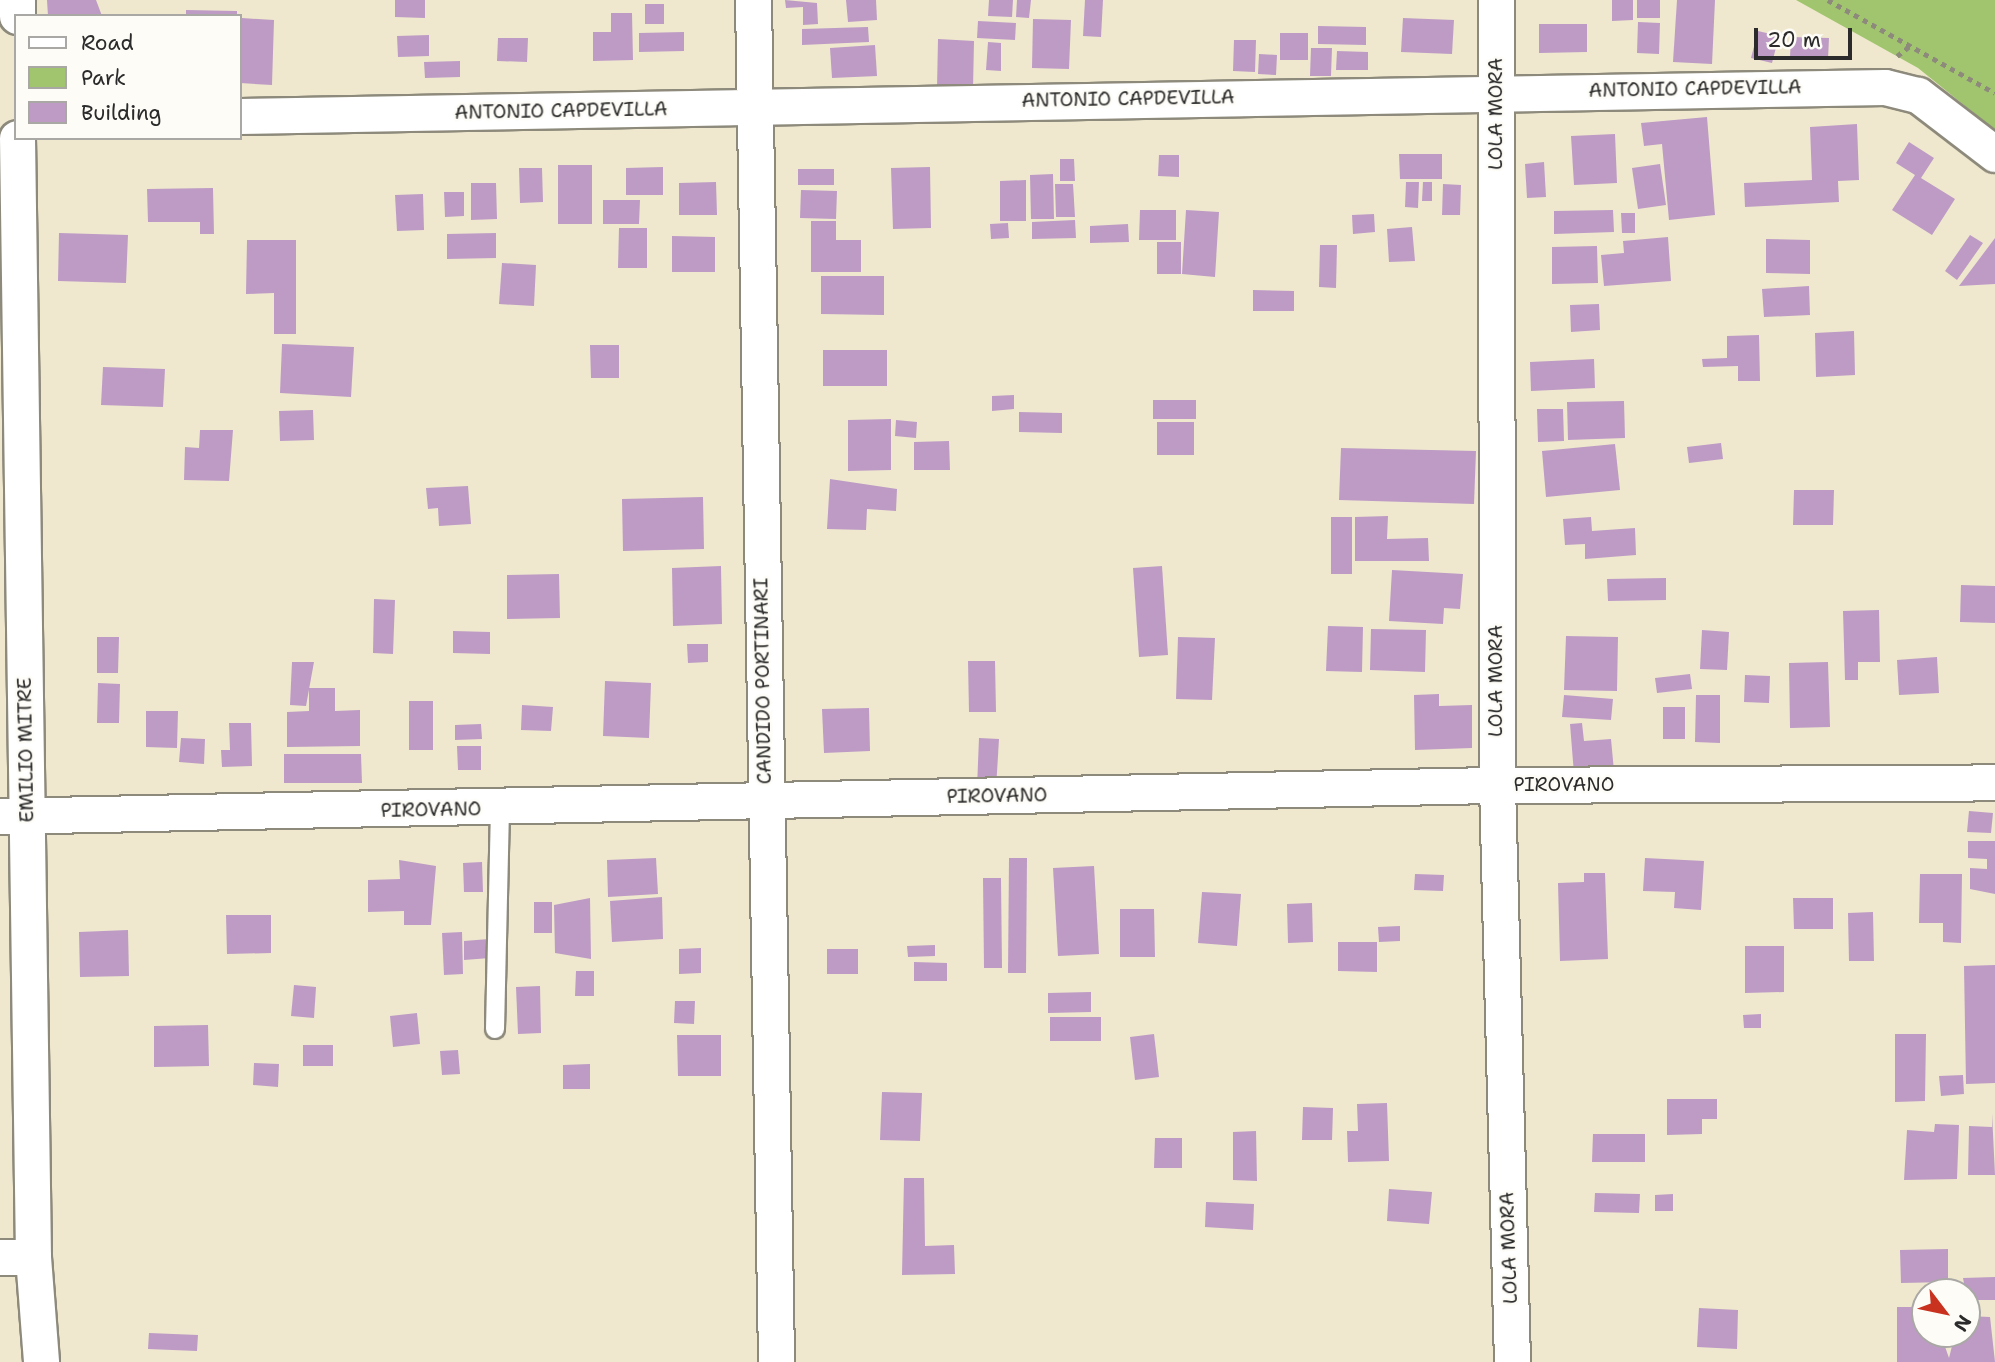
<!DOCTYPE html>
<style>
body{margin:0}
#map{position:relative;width:1995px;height:1362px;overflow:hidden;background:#efe8ce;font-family:"Shantell Sans",sans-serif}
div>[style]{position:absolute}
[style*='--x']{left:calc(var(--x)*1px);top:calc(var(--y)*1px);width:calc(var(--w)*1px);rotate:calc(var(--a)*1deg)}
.green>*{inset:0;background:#a1c56f}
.building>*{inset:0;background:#bd9bc5}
.path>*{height:4.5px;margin-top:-2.25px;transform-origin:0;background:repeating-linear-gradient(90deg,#8d8a7c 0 5px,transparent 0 10px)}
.roads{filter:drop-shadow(2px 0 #8d8a7c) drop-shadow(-2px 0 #8d8a7c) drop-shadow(0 2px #8d8a7c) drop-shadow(0 -2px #8d8a7c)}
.service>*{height:18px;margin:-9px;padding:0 9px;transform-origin:9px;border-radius:9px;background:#fff}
.minor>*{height:35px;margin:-17.5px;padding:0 17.5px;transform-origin:17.5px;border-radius:17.5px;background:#fff}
span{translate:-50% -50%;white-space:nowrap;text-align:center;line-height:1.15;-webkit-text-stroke:5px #fdfcf7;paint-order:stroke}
.street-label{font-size:19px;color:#2b2b2b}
.legend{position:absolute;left:14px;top:14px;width:228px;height:126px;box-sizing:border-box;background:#fdfcf7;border:2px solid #a9a8a5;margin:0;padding:9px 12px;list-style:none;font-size:21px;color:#2b2b2b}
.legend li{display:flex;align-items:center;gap:14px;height:35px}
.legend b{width:35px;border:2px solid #a9a8a5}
.north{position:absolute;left:1911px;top:1278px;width:70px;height:70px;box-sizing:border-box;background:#fdfcf7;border:2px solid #a9a8a5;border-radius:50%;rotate:122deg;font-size:19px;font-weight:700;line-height:28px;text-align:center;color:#2b2b2b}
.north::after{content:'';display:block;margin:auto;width:24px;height:32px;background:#c8321e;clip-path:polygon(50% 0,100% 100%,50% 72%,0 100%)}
.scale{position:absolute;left:1754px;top:28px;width:98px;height:32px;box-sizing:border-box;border:4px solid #2b2b2b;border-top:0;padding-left:9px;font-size:21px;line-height:24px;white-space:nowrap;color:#2b2b2b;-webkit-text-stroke:5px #fdfcf7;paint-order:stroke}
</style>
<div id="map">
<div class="green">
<div style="clip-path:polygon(1796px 0,1995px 0,1995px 130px,1918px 68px)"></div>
</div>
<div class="building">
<div style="clip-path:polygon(47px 0,96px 0,102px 16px,48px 16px)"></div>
<div style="clip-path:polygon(395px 0,425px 0,425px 18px,395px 17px)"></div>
<div style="clip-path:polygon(785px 0,817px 3px,818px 24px,803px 25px,803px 7px,786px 8px)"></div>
<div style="clip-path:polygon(846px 0,876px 0,877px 20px,848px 22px)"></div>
<div style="clip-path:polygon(989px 0,1013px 0,1012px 17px,988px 16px)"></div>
<div style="clip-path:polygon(1017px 0,1031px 0,1029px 18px,1016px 17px)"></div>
<div style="clip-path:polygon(1085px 0,1103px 0,1101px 37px,1083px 36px)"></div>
<div style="clip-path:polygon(1612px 0,1633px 0,1633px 20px,1612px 21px)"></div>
<div style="clip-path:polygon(1637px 0,1660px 0,1660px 18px,1637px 18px)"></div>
<div style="clip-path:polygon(1677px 0,1715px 0,1712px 64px,1673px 62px)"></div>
<div style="clip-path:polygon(645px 4px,664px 4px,664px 24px,645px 24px)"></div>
<div style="clip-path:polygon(186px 10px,237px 11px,237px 16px,186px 16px)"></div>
<div style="clip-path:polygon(611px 13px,632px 13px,633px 60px,593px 61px,593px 32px,611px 32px)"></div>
<div style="clip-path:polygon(242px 18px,274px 20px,272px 85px,240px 83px)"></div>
<div style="clip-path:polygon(1403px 18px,1454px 20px,1452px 54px,1401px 52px)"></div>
<div style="clip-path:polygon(1033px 19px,1071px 20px,1069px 69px,1032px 68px)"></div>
<div style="clip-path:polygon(978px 21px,1016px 23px,1015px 40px,977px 38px)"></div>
<div style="clip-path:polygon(1638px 22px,1660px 23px,1659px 54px,1637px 53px)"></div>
<div style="clip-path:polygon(1539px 24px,1587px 24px,1587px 52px,1539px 53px)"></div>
<div style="clip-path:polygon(1318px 26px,1366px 27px,1366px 45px,1318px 44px)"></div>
<div style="clip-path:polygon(868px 27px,869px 42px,802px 45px,802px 29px)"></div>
<div style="clip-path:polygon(1758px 31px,1779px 36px,1772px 63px,1751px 58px)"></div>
<div style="clip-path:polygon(684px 32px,684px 51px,639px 52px,639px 33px)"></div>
<div style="clip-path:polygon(1280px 33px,1308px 33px,1308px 60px,1280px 60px)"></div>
<div style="clip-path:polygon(429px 35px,429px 56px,398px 57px,397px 36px)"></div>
<div style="clip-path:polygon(1791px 37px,1829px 38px,1828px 59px,1790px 57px)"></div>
<div style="clip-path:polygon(498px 38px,528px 38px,527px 62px,497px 61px)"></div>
<div style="clip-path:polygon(938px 39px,974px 41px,973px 89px,937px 88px)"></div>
<div style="clip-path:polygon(1234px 40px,1256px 40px,1255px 72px,1233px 71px)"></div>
<div style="clip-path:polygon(988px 42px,1001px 43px,1001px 71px,986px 70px)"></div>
<div style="clip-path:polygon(875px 45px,877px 76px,832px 78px,830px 48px)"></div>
<div style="clip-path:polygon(1311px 48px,1332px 48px,1331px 76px,1310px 76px)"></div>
<div style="clip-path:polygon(1337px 51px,1368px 52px,1368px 70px,1336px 70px)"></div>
<div style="clip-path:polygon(1259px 54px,1277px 55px,1276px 75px,1258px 74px)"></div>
<div style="clip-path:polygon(460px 61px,460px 77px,425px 78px,424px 62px)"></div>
<div style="clip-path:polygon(1707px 117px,1715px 215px,1669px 220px,1662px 144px,1644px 146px,1641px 123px)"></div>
<div style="clip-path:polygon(1857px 124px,1859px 180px,1838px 181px,1839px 202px,1745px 207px,1744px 183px,1812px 180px,1810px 127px)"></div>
<div style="clip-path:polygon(1615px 134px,1617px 183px,1574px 185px,1571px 136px)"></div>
<div style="clip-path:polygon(1909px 142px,1934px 158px,1921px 178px,1955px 199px,1932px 235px,1892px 210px,1915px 175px,1896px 163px)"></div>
<div style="clip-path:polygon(1399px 154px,1442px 154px,1442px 179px,1400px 179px)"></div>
<div style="clip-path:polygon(1159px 155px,1179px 155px,1179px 177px,1158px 176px)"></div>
<div style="clip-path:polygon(1060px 159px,1074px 159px,1075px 181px,1060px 181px)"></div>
<div style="clip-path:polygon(1544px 162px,1546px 197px,1527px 198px,1525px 164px)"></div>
<div style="clip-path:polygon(1660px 164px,1666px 205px,1638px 209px,1632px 168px)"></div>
<div style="clip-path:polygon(558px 165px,592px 165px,592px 224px,558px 224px)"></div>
<div style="clip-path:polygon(663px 167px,663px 195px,626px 195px,626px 168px)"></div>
<div style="clip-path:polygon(930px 167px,931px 228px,893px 229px,891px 168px)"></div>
<div style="clip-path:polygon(519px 168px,542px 168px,543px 202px,520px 203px)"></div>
<div style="clip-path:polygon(798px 169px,834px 169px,834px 185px,798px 185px)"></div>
<div style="clip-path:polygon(1053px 174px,1054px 219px,1031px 219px,1030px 175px)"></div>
<div style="clip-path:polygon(1026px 180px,1026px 221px,1000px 221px,1000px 181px)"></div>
<div style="clip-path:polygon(716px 182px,717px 215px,679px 215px,679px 183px)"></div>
<div style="clip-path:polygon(1406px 182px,1419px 182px,1418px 208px,1405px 207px)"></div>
<div style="clip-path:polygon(1423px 182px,1432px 182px,1432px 201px,1422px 201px)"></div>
<div style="clip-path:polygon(471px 183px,496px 183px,497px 219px,471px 220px)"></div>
<div style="clip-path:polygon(1055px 184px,1073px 184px,1075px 217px,1056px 217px)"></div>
<div style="clip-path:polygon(1443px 184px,1461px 185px,1460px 215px,1442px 215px)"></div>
<div style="clip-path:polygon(213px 188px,214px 234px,200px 234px,200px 222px,148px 222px,147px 189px)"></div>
<div style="clip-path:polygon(801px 190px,837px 191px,836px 219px,800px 218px)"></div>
<div style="clip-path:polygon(444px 192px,464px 192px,464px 216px,445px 217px)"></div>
<div style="clip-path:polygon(423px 194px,424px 230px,397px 231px,395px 195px)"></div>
<div style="clip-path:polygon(603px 200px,640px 200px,639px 224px,603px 224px)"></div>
<div style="clip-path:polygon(1140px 210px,1176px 210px,1176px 240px,1139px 240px)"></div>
<div style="clip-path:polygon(1186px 210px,1219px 212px,1215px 277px,1182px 274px)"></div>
<div style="clip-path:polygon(1613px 210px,1614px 232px,1554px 234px,1554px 211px)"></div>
<div style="clip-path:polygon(1621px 213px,1635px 213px,1635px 233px,1622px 233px)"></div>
<div style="clip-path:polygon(1374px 214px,1375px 232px,1353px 234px,1352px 215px)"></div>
<div style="clip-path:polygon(1075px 220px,1076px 238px,1032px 239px,1032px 222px)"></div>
<div style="clip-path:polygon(811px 221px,836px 221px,836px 240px,861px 240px,861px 272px,811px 272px)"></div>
<div style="clip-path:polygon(1008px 223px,1009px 238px,991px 239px,990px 224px)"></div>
<div style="clip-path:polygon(1128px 224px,1129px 242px,1090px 243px,1090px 226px)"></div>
<div style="clip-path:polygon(1412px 227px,1415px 261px,1389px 262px,1387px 229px)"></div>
<div style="clip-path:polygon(619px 228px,647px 228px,647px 268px,618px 268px)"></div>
<div style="clip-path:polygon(59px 233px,128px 235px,126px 283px,58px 281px)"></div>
<div style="clip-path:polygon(496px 233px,496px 258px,447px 259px,447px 234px)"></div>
<div style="clip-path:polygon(1970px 235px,1983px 243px,1957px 280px,1945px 271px)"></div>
<div style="clip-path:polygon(672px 236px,715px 237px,715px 272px,672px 272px)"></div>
<div style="clip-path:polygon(1668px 237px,1671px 281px,1604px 286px,1601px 255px,1624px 253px,1623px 241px)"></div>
<div style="clip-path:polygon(1995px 238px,1995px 284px,1959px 286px)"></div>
<div style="clip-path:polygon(1766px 239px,1810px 240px,1810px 274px,1766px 273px)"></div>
<div style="clip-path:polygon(247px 240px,296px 240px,296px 334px,274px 334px,274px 293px,246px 294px)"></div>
<div style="clip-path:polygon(1157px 242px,1181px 242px,1181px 274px,1157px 274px)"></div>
<div style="clip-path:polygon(1320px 245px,1337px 245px,1336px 288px,1319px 287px)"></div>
<div style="clip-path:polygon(1597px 246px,1598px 283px,1552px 284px,1552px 247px)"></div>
<div style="clip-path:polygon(502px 263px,536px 265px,534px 306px,499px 304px)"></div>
<div style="clip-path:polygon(821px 276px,884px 276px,884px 315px,821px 314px)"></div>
<div style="clip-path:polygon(1809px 286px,1810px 315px,1764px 317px,1762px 289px)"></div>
<div style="clip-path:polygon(1253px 290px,1294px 291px,1294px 311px,1253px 311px)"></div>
<div style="clip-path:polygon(1599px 304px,1600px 330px,1571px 332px,1570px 305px)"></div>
<div style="clip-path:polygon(1854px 331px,1855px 375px,1816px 377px,1815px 333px)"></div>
<div style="clip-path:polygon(1759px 335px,1760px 381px,1738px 381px,1738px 366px,1703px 367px,1702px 359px,1727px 358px,1727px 336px)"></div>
<div style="clip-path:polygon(282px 344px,354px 347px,351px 397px,280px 393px)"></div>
<div style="clip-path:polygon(590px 345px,619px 345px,619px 378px,591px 378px)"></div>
<div style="clip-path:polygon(823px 350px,887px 350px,887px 386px,823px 386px)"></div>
<div style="clip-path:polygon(1594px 359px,1595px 388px,1531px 391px,1530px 362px)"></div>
<div style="clip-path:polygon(103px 367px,165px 369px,163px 407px,101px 405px)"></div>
<div style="clip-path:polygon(1014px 395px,1014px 409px,992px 411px,992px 396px)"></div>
<div style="clip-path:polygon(1153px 400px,1196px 400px,1196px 419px,1153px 419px)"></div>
<div style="clip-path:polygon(1624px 401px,1625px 438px,1568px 440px,1567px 402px)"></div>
<div style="clip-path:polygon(1537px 409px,1563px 409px,1564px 441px,1538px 442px)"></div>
<div style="clip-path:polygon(313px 410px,314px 440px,280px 441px,279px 411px)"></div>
<div style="clip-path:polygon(1019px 412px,1062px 413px,1062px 433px,1019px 432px)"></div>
<div style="clip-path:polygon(891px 419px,891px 470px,848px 471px,848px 420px)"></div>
<div style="clip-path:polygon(896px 420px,917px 422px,916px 438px,895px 436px)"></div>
<div style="clip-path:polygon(1157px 422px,1194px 422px,1194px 455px,1157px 455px)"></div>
<div style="clip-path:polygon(200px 430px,233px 430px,229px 481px,184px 480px,185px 447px,199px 448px)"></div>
<div style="clip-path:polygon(949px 441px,950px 470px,914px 470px,914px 442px)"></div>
<div style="clip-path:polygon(1721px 443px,1723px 459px,1689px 463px,1687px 447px)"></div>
<div style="clip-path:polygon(1615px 444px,1620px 490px,1546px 497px,1542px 451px)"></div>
<div style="clip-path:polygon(1341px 448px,1476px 451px,1474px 504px,1339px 500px)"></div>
<div style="clip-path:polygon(830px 479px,897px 489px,896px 511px,867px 509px,866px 530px,827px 529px)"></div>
<div style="clip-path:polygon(468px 486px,471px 524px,439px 526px,438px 508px,428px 509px,426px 488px)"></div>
<div style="clip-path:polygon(1794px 490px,1834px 490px,1833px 525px,1793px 525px)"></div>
<div style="clip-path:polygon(703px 497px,704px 549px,623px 551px,622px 499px)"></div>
<div style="clip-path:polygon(1388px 516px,1387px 539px,1428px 538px,1429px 561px,1355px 561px,1355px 517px)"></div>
<div style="clip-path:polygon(1331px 517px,1352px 517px,1352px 574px,1331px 574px)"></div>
<div style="clip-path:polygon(1591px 517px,1592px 531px,1635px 528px,1636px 555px,1585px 559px,1585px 544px,1565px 545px,1563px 519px)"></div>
<div style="clip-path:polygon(721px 566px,722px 624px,673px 626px,672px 568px)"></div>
<div style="clip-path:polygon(1162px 566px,1168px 655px,1139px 657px,1133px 568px)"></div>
<div style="clip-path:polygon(1392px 570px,1463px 574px,1460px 609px,1444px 608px,1443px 624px,1389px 621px)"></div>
<div style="clip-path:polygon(559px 574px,560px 618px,507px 619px,507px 575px)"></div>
<div style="clip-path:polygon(1666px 578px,1666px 600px,1608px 601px,1607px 579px)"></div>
<div style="clip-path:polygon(1961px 585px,1995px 586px,1995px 623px,1960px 622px)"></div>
<div style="clip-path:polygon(374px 599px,395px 600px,393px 654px,373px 653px)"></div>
<div style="clip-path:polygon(1879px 610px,1880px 662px,1858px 662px,1858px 680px,1845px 680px,1843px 611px)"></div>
<div style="clip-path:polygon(1328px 626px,1363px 627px,1362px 672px,1326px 671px)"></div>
<div style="clip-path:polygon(1371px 629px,1426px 630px,1425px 672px,1370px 670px)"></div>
<div style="clip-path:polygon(1702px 630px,1729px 632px,1727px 670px,1700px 669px)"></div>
<div style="clip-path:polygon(453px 631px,490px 632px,490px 654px,453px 653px)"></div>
<div style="clip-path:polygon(1566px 636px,1618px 637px,1617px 691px,1564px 690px)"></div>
<div style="clip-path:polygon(97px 637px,119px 637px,118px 673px,97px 673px)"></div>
<div style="clip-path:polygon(1178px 637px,1215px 638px,1212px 700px,1176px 699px)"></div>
<div style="clip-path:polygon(687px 644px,708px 644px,708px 662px,688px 663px)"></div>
<div style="clip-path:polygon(1937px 657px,1939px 693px,1899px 695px,1897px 660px)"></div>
<div style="clip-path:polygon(968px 661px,995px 661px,996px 712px,969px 712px)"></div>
<div style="clip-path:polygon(292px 662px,314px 662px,306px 706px,290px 705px)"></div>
<div style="clip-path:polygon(1828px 662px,1830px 727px,1790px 728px,1789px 663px)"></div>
<div style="clip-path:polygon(1690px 674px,1692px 689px,1657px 693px,1655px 678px)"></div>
<div style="clip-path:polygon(1745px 675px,1770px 676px,1769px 703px,1744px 702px)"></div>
<div style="clip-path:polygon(605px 681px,651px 683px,649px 738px,603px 736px)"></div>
<div style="clip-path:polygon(98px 683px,120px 684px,119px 723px,97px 723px)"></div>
<div style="clip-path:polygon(309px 688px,335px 688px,335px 711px,360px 710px,360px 746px,287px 747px,287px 712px,309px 711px)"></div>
<div style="clip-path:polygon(1439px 694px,1439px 706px,1472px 705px,1472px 748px,1415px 750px,1414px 695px)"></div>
<div style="clip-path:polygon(1564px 695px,1613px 699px,1611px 720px,1562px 717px)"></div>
<div style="clip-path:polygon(1696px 695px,1720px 695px,1720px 743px,1695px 742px)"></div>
<div style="clip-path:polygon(409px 701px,433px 701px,433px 750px,409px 750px)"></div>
<div style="clip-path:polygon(522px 705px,553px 707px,551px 731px,521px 730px)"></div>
<div style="clip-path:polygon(1663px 707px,1685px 707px,1685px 739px,1663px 739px)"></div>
<div style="clip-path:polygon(869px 708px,870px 751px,824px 753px,822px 709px)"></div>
<div style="clip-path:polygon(146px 711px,178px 711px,177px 748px,146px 747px)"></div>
<div style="clip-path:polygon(229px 723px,251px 723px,252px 766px,222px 767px,221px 750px,230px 750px)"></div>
<div style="clip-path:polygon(1582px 723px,1584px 741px,1611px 739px,1614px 771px,1574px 774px,1570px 724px)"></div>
<div style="clip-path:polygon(481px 724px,482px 739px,455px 740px,455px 725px)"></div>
<div style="clip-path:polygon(181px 738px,205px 739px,204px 764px,179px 762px)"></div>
<div style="clip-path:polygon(979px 738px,999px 739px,996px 789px,977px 788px)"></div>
<div style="clip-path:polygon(457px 746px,481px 746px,481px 770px,458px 770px)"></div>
<div style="clip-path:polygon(284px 754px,361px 754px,362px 783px,284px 783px)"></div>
<div style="clip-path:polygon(1969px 811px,1993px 813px,1991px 833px,1967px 832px)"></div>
<div style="clip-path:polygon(1968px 841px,1995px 841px,1995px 894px,1970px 889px,1970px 868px,1987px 869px,1987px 859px,1968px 858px)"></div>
<div style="clip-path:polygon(656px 858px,658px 894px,608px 897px,607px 860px)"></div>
<div style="clip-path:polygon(1009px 858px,1027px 858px,1026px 973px,1008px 973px)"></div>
<div style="clip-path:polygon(1645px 858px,1704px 861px,1701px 910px,1674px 908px,1675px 892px,1643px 891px)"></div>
<div style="clip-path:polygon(399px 860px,436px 866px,431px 925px,404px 925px,404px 911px,368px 912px,368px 880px,400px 879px)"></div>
<div style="clip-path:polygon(482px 862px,483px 892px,464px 892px,463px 863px)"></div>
<div style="clip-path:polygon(1094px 866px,1099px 954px,1058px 956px,1053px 868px)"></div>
<div style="clip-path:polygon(1584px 873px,1605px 873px,1608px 959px,1560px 961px,1558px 883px,1584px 882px)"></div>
<div style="clip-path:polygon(1415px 874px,1444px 875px,1443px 891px,1414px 890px)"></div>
<div style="clip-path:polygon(1920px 874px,1962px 874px,1961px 943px,1943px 942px,1943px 923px,1919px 923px)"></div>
<div style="clip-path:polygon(983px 878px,1001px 878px,1002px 968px,984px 968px)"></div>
<div style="clip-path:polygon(1202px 892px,1241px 894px,1237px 946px,1198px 943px)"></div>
<div style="clip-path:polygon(662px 897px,663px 939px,612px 942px,610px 901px)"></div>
<div style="clip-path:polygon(590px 898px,591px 959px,555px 953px,554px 905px)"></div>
<div style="clip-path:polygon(1793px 898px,1833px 898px,1833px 929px,1794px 929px)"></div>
<div style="clip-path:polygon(534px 902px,552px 902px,552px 933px,534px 933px)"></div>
<div style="clip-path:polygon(1312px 903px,1313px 942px,1288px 943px,1287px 904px)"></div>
<div style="clip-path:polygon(1120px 909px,1154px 909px,1155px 957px,1120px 957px)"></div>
<div style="clip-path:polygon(1873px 912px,1874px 961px,1849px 961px,1848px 913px)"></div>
<div style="clip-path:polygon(226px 915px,271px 915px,271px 953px,227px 954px)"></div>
<div style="clip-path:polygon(1400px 926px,1400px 941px,1379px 942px,1378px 927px)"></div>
<div style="clip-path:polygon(128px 930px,129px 976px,80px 977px,79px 932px)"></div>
<div style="clip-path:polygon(462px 932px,463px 974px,444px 975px,442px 933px)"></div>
<div style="clip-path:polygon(489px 939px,490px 958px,464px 960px,464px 941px)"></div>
<div style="clip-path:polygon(1338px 942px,1377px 942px,1377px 972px,1338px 971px)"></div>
<div style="clip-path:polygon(935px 945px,935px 956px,908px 957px,907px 946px)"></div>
<div style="clip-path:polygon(1745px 946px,1784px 946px,1784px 992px,1745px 993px)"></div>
<div style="clip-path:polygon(701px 948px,701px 973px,679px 974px,679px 949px)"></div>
<div style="clip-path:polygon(827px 949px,858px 949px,858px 974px,827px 974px)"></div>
<div style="clip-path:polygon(914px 962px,947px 963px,947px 981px,914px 981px)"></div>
<div style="clip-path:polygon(1995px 965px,1995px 1083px,1966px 1084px,1964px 966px)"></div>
<div style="clip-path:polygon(576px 971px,594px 971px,594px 996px,575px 996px)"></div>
<div style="clip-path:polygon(294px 985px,316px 987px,314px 1018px,291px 1016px)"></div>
<div style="clip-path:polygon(540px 986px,541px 1033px,518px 1034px,516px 987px)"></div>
<div style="clip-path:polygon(1091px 992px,1091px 1012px,1048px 1013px,1048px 993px)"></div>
<div style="clip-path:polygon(675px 1001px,695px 1001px,694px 1024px,674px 1023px)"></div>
<div style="clip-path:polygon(417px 1013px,420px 1044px,393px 1047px,390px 1016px)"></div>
<div style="clip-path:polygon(1761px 1014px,1761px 1028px,1744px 1028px,1743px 1015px)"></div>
<div style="clip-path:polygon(1050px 1017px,1101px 1017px,1101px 1041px,1050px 1041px)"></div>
<div style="clip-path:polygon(208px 1025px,209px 1066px,154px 1067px,154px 1026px)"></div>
<div style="clip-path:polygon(1154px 1034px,1159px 1077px,1135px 1080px,1130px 1037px)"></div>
<div style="clip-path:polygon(1895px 1034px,1926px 1034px,1925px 1101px,1895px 1102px)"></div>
<div style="clip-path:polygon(677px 1035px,721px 1035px,721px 1076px,678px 1076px)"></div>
<div style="clip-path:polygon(303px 1045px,333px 1045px,333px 1066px,303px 1066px)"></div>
<div style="clip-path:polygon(458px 1050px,460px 1074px,442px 1075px,440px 1051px)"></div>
<div style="clip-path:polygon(254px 1063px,279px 1064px,278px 1087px,253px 1085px)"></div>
<div style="clip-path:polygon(590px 1064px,590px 1089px,563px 1089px,563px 1065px)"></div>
<div style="clip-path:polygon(1963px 1075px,1964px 1094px,1941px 1096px,1939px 1076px)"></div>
<div style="clip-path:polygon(882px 1092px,922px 1093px,920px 1141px,880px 1140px)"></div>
<div style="clip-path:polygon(1667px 1099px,1717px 1099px,1717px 1119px,1702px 1119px,1702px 1134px,1667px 1135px)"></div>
<div style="clip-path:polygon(1387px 1103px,1389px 1161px,1348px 1162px,1347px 1131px,1358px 1131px,1357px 1104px)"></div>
<div style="clip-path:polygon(1303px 1107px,1333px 1108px,1332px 1140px,1302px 1140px)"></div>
<div style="clip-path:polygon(1992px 1113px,1995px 1175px,1968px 1175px,1969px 1126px,1992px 1127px)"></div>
<div style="clip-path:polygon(1935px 1124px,1959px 1125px,1957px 1179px,1904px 1180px,1907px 1130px,1934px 1132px)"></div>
<div style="clip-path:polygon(1256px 1131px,1257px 1181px,1233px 1180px,1233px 1132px)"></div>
<div style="clip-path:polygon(1593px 1134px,1645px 1134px,1645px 1162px,1592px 1162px)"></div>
<div style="clip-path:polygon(1155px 1138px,1182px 1138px,1182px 1168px,1154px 1168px)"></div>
<div style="clip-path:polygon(904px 1178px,924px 1178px,925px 1246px,954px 1245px,955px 1274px,902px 1275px)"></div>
<div style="clip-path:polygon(1389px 1189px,1432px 1192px,1429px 1224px,1387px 1221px)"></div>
<div style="clip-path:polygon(1595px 1193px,1640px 1194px,1639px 1213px,1594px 1212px)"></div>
<div style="clip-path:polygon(1673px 1194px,1673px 1211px,1655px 1211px,1655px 1195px)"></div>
<div style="clip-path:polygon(1206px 1202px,1254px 1204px,1253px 1230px,1205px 1227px)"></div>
<div style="clip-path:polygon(1948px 1249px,1948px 1282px,1901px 1283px,1900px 1250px)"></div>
<div style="clip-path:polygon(1995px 1277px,1995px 1300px,1967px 1300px,1963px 1278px)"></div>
<div style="clip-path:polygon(1897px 1307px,1925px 1307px,1925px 1334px,1942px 1338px,1949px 1358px,1955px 1334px,1967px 1334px,1967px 1316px,1990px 1317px,1995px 1362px,1897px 1362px)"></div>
<div style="clip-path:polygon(1699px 1308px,1738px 1310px,1737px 1349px,1697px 1347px)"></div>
<div style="clip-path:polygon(149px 1333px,198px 1335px,197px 1351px,148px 1349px)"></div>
</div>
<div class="path">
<div style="--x:1828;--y:0;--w:191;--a:29.1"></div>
<div style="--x:1897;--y:56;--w:16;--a:-38"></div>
</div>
<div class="roads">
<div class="service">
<div style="--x:495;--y:1029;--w:220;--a:-88.7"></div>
</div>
<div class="minor">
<div style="--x:753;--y:0;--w:1362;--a:89.03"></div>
<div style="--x:1496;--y:0;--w:785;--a:89.93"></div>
<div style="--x:1497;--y:785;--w:577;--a:88.51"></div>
<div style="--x:17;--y:16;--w:16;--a:-90"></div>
<div style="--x:240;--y:116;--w:1645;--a:-1.01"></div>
<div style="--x:1885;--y:87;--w:34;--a:14"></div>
<div style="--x:1918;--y:95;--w:97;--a:37.5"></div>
<div style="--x:17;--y:138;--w:1119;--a:89.18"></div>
<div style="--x:33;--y:1257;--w:105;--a:85.6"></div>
<div style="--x:0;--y:816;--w:1497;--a:-1.19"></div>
<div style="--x:1497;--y:785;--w:498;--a:-0.3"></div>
<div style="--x:0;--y:1257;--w:33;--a:0"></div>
</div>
</div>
<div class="street-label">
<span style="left:1695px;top:89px;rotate:-1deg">ANTONIO CAPDEVILLA</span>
<span style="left:1128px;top:99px;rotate:-1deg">ANTONIO CAPDEVILLA</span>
<span style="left:561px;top:111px;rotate:-1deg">ANTONIO CAPDEVILLA</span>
<span style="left:1496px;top:114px;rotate:-90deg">LOLA MORA</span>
<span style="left:763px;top:681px;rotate:-91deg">CANDIDO PORTINARI</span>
<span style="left:1496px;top:681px;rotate:-90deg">LOLA MORA</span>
<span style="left:26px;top:750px;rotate:-91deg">EMILIO MITRE</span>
<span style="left:1564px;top:785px">PIROVANO</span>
<span style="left:997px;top:796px;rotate:-1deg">PIROVANO</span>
<span style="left:431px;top:810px;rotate:-1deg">PIROVANO</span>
<span style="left:1509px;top:1248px;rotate:-92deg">LOLA MORA</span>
</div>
<ul class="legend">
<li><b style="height:9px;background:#fff"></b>Road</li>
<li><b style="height:19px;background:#a1c56f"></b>Park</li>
<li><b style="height:19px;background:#bd9bc5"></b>Building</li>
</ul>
<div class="north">N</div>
<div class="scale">20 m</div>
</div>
